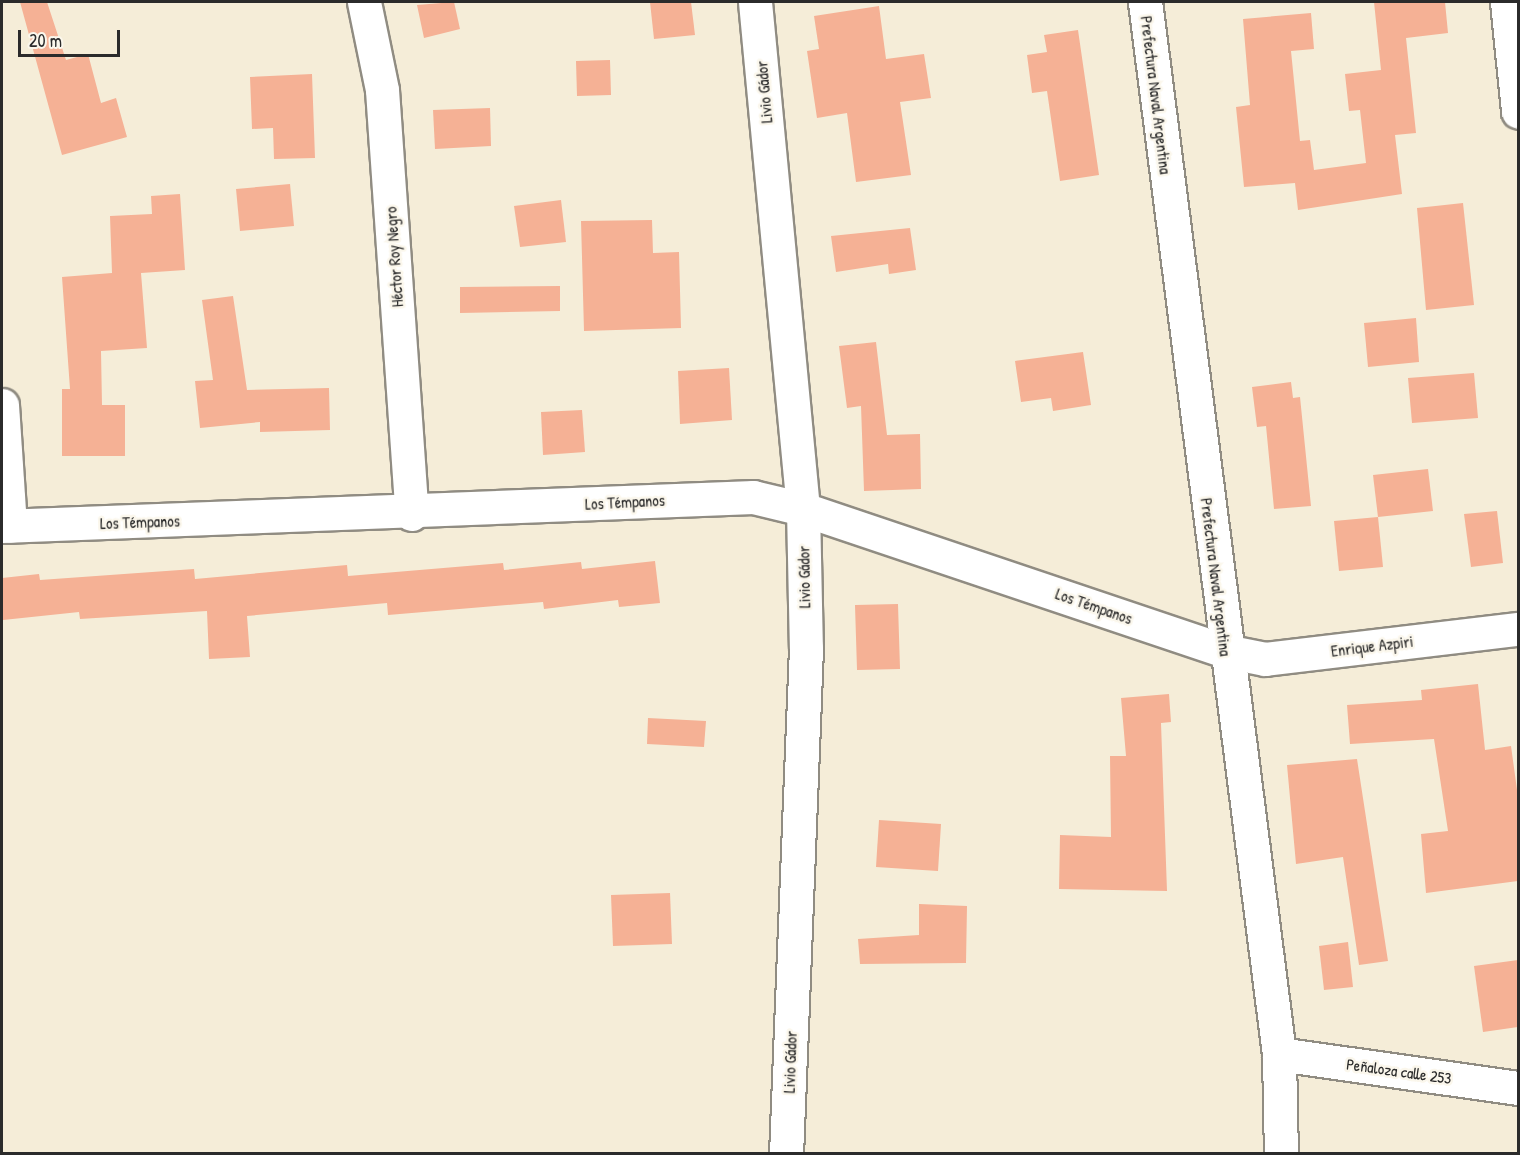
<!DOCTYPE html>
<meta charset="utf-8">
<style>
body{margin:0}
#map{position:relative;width:1520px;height:1155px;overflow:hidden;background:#f5edd8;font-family:"Patrick Hand",sans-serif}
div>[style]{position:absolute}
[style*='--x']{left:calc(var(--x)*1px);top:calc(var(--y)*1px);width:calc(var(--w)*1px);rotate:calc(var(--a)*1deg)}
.building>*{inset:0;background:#f5b195}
.roads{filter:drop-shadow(2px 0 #908c82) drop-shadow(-2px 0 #908c82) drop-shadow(0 2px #908c82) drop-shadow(0 -2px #908c82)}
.minor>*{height:33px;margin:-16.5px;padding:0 16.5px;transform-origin:16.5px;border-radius:16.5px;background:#fff}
span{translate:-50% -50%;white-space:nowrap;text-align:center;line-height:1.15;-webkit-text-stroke:5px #fbf7ec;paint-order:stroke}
.street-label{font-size:16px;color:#2b2b2b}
.frame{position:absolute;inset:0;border:3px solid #2b2b2b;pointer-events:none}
.scale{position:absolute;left:18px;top:30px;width:102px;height:27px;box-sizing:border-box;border:3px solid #2b2b2b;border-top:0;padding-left:8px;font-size:18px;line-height:21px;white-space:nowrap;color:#2b2b2b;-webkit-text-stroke:4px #fbf7ec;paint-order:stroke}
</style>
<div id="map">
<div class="building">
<div style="clip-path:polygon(20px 2px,47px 2px,66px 60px,88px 54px,101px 103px,116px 98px,127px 137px,62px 155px)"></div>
<div style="clip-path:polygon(454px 2px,460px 29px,424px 38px,417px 5px)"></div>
<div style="clip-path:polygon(650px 2px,691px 2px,695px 35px,654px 39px)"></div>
<div style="clip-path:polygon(1374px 2px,1445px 2px,1448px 33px,1406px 38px,1416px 133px,1395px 135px,1402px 194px,1298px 210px,1295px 183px,1244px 187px,1236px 107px,1250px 105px,1243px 19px,1311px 13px,1314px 49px,1291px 51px,1300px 141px,1310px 140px,1314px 170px,1366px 163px,1360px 110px,1349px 111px,1345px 74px,1381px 70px)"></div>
<div style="clip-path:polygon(879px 6px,886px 59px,924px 54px,931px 98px,900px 102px,911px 175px,856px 182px,847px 113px,817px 118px,807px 51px,819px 49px,814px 16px)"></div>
<div style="clip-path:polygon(1078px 30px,1099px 175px,1060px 181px,1047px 91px,1032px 93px,1027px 55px,1047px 52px,1044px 35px)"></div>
<div style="clip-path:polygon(610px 60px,611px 95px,577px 96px,576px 61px)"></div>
<div style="clip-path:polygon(312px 74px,315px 158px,274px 159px,273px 128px,252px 129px,250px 77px)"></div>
<div style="clip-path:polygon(490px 108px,491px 146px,435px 149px,433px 110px)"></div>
<div style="clip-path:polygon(290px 184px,294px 226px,240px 231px,236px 189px)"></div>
<div style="clip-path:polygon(180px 194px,185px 270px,141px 273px,147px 348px,101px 351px,102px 405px,125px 405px,125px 456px,62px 456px,62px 389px,70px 389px,62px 277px,112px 273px,110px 216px,152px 214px,151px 196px)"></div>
<div style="clip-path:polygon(561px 200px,566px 242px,520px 247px,514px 206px)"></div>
<div style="clip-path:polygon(1463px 203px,1474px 305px,1426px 310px,1417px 208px)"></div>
<div style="clip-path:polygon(652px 220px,653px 253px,679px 252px,681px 328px,584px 331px,581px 221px)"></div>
<div style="clip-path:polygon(910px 228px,916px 270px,889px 274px,888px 264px,836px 272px,831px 236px)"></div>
<div style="clip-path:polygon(560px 286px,560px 311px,460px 313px,460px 287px)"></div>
<div style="clip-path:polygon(233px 296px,247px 390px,329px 388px,330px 430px,260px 432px,260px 422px,200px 428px,195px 381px,213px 380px,202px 300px)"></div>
<div style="clip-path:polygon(1416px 318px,1419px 362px,1368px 367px,1364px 323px)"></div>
<div style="clip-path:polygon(876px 342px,887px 435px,920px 434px,921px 489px,864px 491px,861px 406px,847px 408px,839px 346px)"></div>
<div style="clip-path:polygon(1083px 352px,1091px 405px,1053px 411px,1051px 398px,1021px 402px,1015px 361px)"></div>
<div style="clip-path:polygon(729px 368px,732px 420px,680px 424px,678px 371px)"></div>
<div style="clip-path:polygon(1474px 373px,1478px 418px,1412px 423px,1408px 378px)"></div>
<div style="clip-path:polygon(1291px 382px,1293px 398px,1300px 397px,1311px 506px,1274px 509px,1266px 426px,1257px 427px,1252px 387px)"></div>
<div style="clip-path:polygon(582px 410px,585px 452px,543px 455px,541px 412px)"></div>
<div style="clip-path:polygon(1428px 469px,1433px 511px,1378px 517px,1373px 475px)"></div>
<div style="clip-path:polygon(1497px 511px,1503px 563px,1471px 567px,1464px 514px)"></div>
<div style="clip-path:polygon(1378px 517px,1383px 567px,1339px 571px,1334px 521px)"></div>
<div style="clip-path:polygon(655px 561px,660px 603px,619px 607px,618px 600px,544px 609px,543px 602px,388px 615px,387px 603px,247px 616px,250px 657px,209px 659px,207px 611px,80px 619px,79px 612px,3px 620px,2px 605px,2px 578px,39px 574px,40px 580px,194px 569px,195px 579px,347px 565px,348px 576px,503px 563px,504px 570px,581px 562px,582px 569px)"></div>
<div style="clip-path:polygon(898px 604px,900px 669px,857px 670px,855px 605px)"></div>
<div style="clip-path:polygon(1478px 684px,1485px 750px,1511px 746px,1518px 797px,1518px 881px,1426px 893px,1421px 834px,1448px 831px,1434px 739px,1350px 744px,1347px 705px,1422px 700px,1421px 690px)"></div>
<div style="clip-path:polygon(1169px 694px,1171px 722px,1161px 723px,1167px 891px,1059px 889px,1060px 835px,1111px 837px,1110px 756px,1126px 756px,1121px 698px)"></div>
<div style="clip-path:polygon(648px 718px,706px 721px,704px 747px,647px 744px)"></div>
<div style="clip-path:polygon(1357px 759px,1388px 961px,1359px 965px,1343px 857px,1296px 864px,1287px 765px)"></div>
<div style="clip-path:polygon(879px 820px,941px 824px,938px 871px,876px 867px)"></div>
<div style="clip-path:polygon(670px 893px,672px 944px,613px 946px,611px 895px)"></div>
<div style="clip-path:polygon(919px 904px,967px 906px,966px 963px,860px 964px,858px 939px,919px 935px)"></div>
<div style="clip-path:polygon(1348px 942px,1353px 987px,1324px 990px,1319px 946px)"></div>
<div style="clip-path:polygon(1518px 960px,1518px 1027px,1483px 1032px,1474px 966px)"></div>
</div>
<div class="roads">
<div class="minor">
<div style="--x:364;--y:2;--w:90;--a:78.4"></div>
<div style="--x:382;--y:90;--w:425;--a:86"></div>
<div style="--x:755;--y:2;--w:509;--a:84.59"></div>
<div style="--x:803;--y:509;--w:139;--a:88.8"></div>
<div style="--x:806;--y:648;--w:506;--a:92.26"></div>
<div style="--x:1145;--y:2;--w:1060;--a:82.74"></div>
<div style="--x:1279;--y:1054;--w:100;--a:88.9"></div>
<div style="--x:1507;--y:2;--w:110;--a:84.2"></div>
<div style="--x:2;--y:405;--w:121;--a:86.2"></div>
<div style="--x:2;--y:526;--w:752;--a:-2.21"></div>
<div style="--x:753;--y:497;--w:51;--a:13.5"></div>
<div style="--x:803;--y:509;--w:445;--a:18.6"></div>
<div style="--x:1225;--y:651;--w:41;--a:11.3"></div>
<div style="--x:1265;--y:659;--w:255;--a:-6.8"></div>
<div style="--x:1279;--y:1054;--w:241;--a:8.1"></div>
</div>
</div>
<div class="street-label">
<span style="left:764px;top:92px;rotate:-95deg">Livio Gádor</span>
<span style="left:1156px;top:95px;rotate:83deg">Prefectura Naval Argentina</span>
<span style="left:394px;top:257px;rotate:-94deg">Héctor Roy Negro</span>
<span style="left:625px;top:502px;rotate:-3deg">Los Témpanos</span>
<span style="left:140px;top:522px;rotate:-2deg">Los Témpanos</span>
<span style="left:804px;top:577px;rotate:-91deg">Livio Gádor</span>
<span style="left:1216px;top:577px;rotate:83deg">Prefectura Naval Argentina</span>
<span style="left:1094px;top:606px;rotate:19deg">Los Témpanos</span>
<span style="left:1372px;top:646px;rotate:-7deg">Enrique Azpiri</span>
<span style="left:790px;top:1062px;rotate:-88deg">Livio Gádor</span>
<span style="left:1399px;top:1071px;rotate:8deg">Peñaloza calle 253</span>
</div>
<div class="frame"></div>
<div class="scale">20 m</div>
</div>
